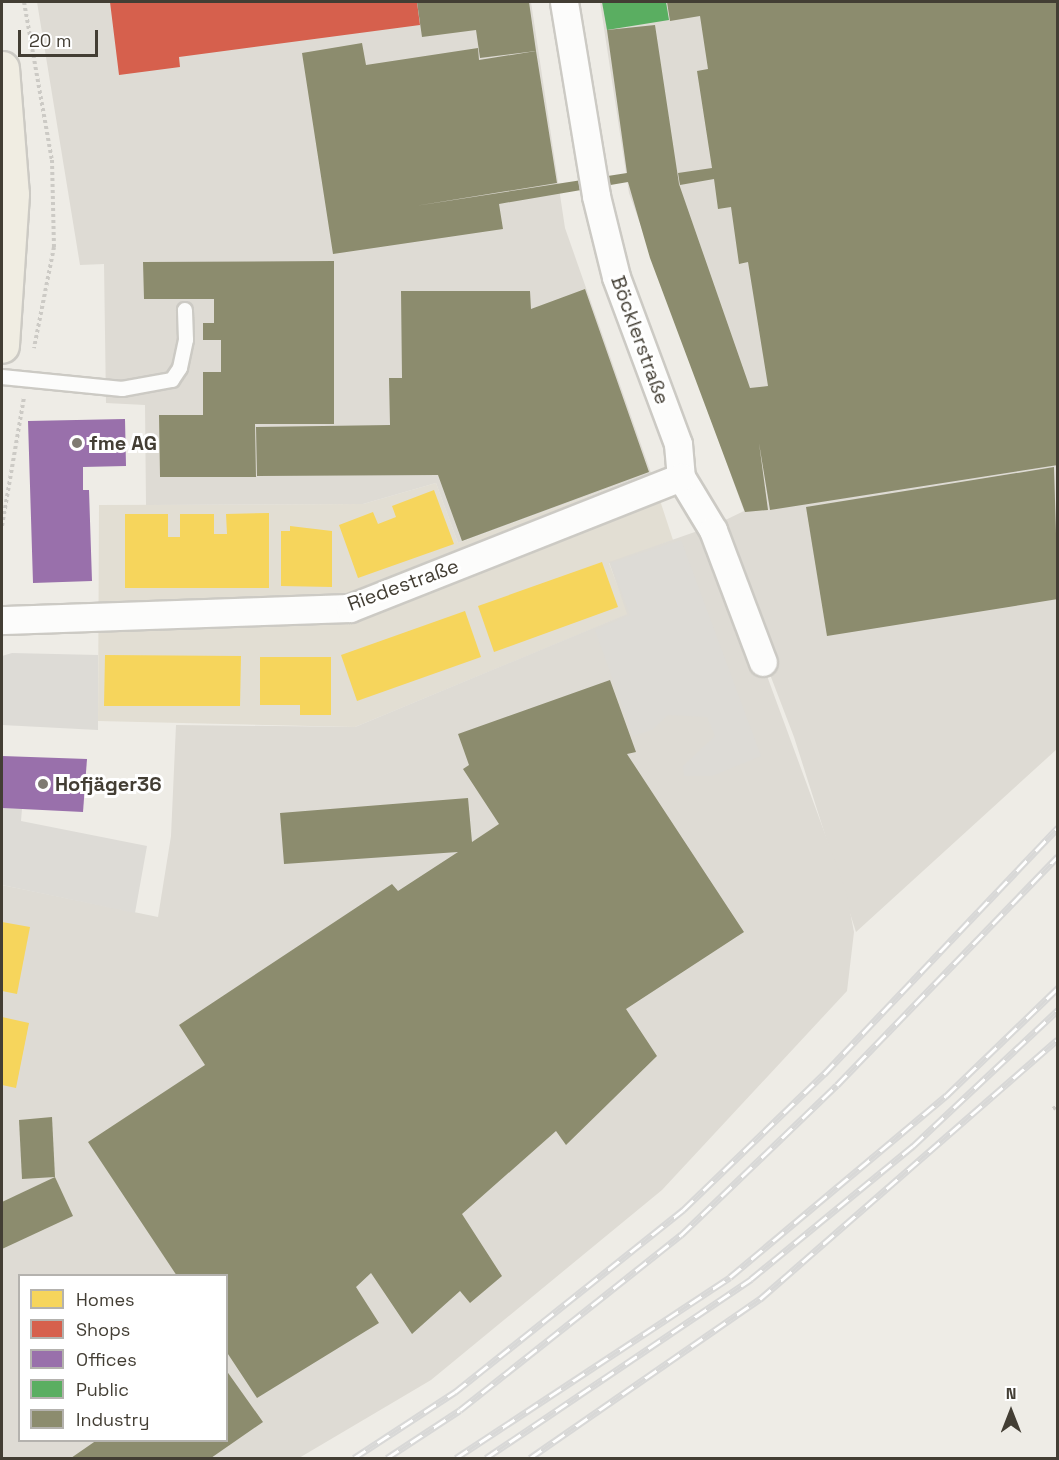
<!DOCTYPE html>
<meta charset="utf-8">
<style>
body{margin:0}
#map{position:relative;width:1059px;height:1460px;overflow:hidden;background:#eeece6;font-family:"Space Grotesk",sans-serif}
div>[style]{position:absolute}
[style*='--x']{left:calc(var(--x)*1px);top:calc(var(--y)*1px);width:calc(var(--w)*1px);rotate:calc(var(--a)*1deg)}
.residential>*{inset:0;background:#e2ded3}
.industrial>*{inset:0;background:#dedbd4}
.parking>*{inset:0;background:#dddbd6}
.homes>*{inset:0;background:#f6d55c}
.shops>*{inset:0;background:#d6604d}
.offices>*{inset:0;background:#9970ab}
.public>*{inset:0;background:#5aae61}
.industry>*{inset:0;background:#8c8c6e}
.path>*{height:4px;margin-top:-2px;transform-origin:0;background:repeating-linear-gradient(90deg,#cccac5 0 3px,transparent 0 6px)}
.roads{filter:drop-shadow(2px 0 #cccac4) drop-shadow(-2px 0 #cccac4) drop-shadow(0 2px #cccac4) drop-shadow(0 -2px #cccac4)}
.service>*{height:14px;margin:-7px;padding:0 7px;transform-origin:7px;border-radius:7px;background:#fcfcfb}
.minor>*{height:27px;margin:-13.5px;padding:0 13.5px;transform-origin:13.5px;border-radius:13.5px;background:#fcfcfb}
.primary>*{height:33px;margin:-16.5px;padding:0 16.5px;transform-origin:16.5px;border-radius:16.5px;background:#f0ede2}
.rail>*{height:7px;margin-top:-3.5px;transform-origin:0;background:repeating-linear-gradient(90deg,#fff 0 14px,#d8d8d7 0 28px);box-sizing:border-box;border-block:2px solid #d8d8d7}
.dots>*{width:16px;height:16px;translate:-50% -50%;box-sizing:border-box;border:3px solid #fff;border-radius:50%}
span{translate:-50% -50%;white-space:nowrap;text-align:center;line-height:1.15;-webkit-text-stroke:6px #fff;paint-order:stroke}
.street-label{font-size:20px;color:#433e34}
.poi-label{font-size:20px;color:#433e34;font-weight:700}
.left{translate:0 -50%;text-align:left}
.frame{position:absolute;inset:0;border:3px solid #433e34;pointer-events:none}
.legend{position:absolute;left:18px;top:1274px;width:210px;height:168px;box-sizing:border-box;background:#fff;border:2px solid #b4b2ae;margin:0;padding:8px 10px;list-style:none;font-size:18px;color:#433e34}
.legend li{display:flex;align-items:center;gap:12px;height:30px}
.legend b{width:30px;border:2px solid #b4b2ae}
.north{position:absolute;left:981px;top:1382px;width:60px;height:60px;-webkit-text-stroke:4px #fff;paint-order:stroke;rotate:0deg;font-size:16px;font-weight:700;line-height:24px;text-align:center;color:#433e34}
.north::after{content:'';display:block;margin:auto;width:21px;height:27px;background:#433e34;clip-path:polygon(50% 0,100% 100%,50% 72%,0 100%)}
.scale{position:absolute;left:18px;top:30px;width:80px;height:27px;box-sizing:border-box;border:3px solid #433e34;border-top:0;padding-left:8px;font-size:18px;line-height:21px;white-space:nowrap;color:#433e34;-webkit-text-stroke:4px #fff;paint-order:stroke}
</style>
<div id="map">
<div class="residential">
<div style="clip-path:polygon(651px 473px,673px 540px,609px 563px,628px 614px,355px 727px,98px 721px,99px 505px,363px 504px,436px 483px,458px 543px)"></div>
</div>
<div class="industrial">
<div style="clip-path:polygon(37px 2px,531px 2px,565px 228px,651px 473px,458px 543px,436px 483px,363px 504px,146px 505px,145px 405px,106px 403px,104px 264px,80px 265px)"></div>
<div style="clip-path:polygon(600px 2px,1057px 2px,1057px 749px,856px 932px,794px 737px,713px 526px,744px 511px,629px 193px)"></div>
<div style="clip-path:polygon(evenodd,712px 526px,846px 891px,854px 932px,847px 991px,662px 1190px,431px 1380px,299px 1458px,2px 1458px,2px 885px,158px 917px,171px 836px,176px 725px,355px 727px,627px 614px,609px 562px,712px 526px,20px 1276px,226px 1276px,226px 1440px,20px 1440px,20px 1276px)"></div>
</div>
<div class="parking">
<div style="clip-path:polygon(681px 540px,761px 756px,712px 776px,684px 776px,683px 766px,715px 736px,707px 717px,668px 715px,652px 730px,633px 736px,595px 630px,630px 615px,611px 563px)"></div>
<div style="clip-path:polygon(12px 653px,98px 655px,98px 730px,2px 725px,2px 656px)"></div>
<div style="clip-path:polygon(2px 808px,22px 809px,21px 821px,147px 846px,135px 913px,2px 885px)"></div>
</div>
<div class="homes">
<div style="clip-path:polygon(434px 490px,454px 544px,358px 578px,339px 525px,373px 512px,378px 524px,396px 517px,392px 506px)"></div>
<div style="clip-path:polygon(269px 513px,269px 588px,125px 588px,125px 514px,168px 514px,168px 537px,180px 537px,180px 514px,214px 514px,214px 534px,227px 534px,226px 514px)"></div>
<div style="clip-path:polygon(290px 526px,332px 531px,332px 587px,281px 586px,281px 531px,290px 531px)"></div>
<div style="clip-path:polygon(602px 562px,618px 607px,494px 652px,478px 606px)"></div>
<div style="clip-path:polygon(465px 611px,481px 657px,357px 701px,341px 655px)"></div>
<div style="clip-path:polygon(105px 655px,241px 656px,240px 706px,104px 706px)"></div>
<div style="clip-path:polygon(260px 657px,331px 657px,331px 715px,300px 715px,300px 705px,260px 705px)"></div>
<div style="clip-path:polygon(2px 922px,30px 927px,17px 994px,2px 991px)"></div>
<div style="clip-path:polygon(2px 1017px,29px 1023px,16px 1088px,2px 1085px)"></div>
</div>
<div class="shops">
<div style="clip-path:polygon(110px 2px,417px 2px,420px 25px,179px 57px,180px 67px,119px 75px)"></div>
</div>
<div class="offices">
<div style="clip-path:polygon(125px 419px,126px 466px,83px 467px,83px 490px,89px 490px,92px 581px,33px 583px,28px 421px)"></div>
<div style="clip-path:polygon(2px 756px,87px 759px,83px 812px,2px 808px)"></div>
</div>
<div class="public">
<div style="clip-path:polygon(602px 2px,666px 2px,669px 20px,607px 30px)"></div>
</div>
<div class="industry">
<div style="clip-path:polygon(417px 2px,529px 2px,536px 51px,480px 58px,476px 30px,422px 37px)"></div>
<div style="clip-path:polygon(667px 2px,1058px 2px,1058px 465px,770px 510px,759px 443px,768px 510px,745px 512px,650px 258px,628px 182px,499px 204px,503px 229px,333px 254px,302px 53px,362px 43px,366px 65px,478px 48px,479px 60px,536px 51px,557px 183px,415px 206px,627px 173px,607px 30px,655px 25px,679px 184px,750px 388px,768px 386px,748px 262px,739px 264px,731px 207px,718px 209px,714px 179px,680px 185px,678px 173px,712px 168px,697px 71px,708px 69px,700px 16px,670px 21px)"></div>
<div style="clip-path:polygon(334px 261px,334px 424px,255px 424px,256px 477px,160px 477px,159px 415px,203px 415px,203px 372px,221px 372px,221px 340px,203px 340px,203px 323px,214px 323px,214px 299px,144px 299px,143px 262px)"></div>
<div style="clip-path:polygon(585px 289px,649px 472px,462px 541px,438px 475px,257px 476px,256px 427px,390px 425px,389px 378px,402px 378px,401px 291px,530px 291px,531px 309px)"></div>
<div style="clip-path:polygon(1054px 467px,1058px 599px,827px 636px,806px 507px)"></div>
<div style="clip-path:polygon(610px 680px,636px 752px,627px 754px,744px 932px,626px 1009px,657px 1056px,566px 1145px,556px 1131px,462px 1214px,502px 1276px,470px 1303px,460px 1291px,412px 1334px,371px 1273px,356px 1287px,379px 1323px,257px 1398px,226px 1351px,226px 1276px,177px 1276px,88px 1142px,205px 1065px,179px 1025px,392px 884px,398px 891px,458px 852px,284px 864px,280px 813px,468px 798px,472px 842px,499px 824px,463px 769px,469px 765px,458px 734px)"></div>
<div style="clip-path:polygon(52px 1117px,55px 1177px,22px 1179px,19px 1120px)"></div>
<div style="clip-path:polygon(55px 1177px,73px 1216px,2px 1249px,2px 1202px)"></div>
<div style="clip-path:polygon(226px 1370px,263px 1422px,211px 1458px,71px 1458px,97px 1440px,226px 1440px)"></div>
</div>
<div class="path">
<div style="--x:24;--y:2;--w:160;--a:80"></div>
<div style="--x:52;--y:160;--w:87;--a:88.7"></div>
<div style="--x:54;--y:247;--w:103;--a:101.2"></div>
<div style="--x:2;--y:526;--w:131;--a:-80.3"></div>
<div style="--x:1053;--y:1109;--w:6;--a:-39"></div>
</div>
<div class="roads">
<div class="service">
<div style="--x:2;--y:377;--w:121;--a:5.7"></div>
<div style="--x:122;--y:389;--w:51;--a:-10.2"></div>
<div style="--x:172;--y:380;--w:14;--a:-56"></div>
<div style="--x:180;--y:368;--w:29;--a:-78"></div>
<div style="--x:186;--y:340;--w:30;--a:-92"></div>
</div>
<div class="minor">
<div style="--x:564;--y:2;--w:197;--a:80.6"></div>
<div style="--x:596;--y:196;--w:83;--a:76.1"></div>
<div style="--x:616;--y:277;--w:178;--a:69.6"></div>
<div style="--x:678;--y:444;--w:33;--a:85"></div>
<div style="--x:681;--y:477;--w:62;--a:58.9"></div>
<div style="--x:713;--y:530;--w:141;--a:69.3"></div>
<div style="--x:2;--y:620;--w:348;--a:-2"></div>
<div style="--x:350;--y:608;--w:356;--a:-21.6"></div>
</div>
<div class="primary">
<div style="--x:2;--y:68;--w:126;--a:85.5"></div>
<div style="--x:12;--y:194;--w:152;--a:93.8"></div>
</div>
</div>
<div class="rail">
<div style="--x:354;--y:1458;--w:121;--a:-33.2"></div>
<div style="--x:455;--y:1392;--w:292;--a:-38.6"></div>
<div style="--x:683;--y:1210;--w:196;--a:-44"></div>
<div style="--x:824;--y:1074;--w:340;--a:-46.5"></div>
<div style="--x:387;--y:1458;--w:87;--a:-33.3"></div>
<div style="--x:460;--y:1410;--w:282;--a:-38.4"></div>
<div style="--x:681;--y:1235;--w:216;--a:-43.9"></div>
<div style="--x:837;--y:1085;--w:318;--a:-46"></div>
<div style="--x:456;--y:1458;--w:328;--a:-33.4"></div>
<div style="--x:730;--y:1277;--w:282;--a:-40"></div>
<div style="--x:946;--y:1096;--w:156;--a:-44"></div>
<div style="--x:486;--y:1458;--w:320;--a:-34"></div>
<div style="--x:751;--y:1279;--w:210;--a:-39.4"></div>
<div style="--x:913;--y:1146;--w:199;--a:-43.2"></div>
<div style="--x:530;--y:1458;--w:280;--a:-34.7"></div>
<div style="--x:760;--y:1299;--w:395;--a:-41.1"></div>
</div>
<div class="dots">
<div style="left:77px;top:443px;background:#7f7b72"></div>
<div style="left:43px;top:784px;background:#7f7b72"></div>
</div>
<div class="street-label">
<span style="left:640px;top:340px;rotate:70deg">Böcklerstraße</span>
<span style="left:403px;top:585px;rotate:-20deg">Riedestraße</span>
</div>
<div class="poi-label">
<span class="left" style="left:89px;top:443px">fme AG</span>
<span class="left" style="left:55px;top:784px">Hofjäger36</span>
</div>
<div class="frame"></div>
<ul class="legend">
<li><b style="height:16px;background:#f6d55c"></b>Homes</li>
<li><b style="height:16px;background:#d6604d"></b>Shops</li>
<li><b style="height:16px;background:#9970ab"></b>Offices</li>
<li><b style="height:16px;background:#5aae61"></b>Public</li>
<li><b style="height:16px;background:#8c8c6e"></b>Industry</li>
</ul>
<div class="north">N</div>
<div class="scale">20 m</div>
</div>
